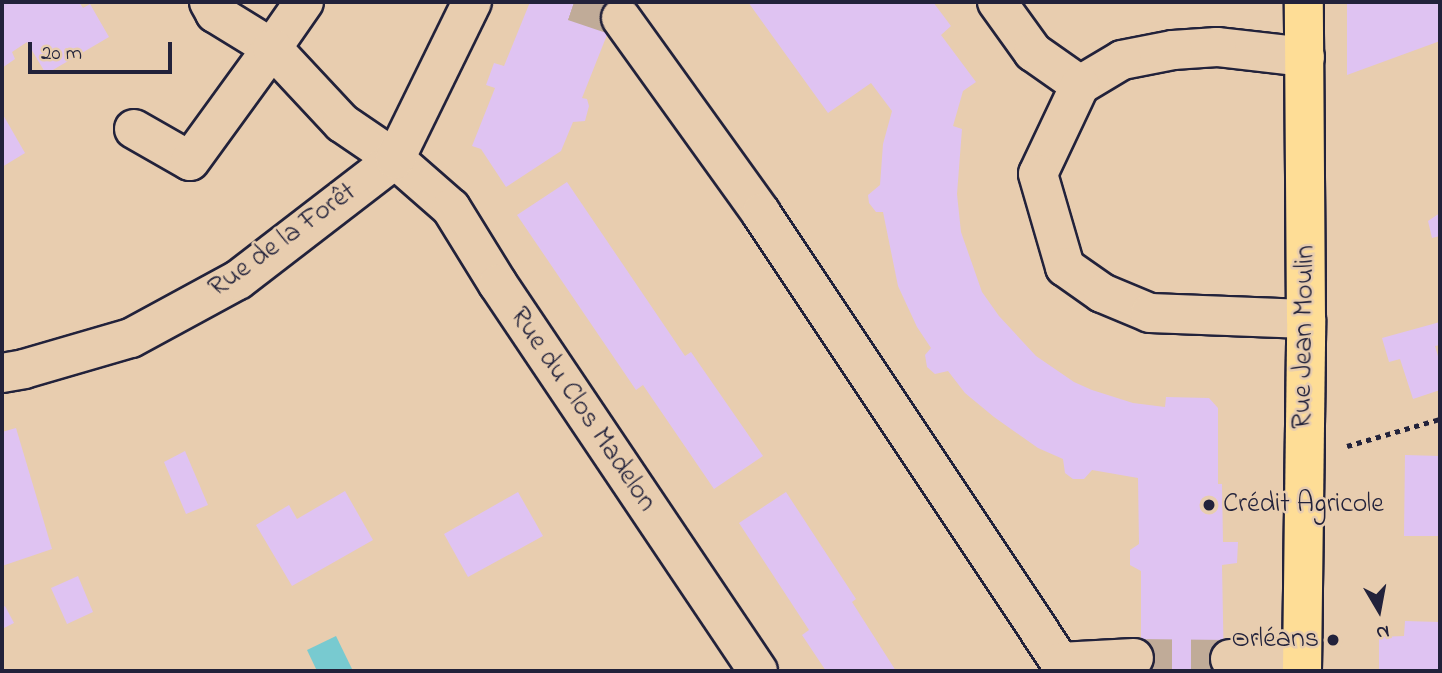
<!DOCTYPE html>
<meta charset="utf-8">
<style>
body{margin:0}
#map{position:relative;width:1442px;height:673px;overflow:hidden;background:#e8cdaf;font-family:"Indie Flower",sans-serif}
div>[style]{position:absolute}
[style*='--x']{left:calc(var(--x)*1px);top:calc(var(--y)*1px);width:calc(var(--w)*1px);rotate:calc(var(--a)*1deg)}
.water>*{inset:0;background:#78cad0}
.building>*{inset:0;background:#dfc3f2}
.minor-tunnel>*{height:38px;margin-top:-19px;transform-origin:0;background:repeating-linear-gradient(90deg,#c0ab98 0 38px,transparent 0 57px)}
.path>*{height:4.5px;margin-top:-2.25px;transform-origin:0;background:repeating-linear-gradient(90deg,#22223b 0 5px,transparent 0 10px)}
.roads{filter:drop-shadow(2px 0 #22223b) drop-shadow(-2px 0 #22223b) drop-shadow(0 2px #22223b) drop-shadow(0 -2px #22223b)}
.minor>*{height:38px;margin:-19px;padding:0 19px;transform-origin:19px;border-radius:19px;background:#e8cdaf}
.major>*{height:38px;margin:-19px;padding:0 19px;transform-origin:19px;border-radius:19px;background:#fedd96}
.dots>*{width:19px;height:19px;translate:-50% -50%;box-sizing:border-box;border:4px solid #e8cdaf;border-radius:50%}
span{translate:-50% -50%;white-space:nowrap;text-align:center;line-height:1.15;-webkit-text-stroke:5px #e8cdaf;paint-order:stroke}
.street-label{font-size:28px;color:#22223b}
.poi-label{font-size:28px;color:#22223b}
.left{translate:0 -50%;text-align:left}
.right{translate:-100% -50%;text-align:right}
.frame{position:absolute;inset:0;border:4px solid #22223b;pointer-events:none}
.north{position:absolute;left:1344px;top:575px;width:70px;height:70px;-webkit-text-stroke:5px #e8cdaf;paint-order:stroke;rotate:170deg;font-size:19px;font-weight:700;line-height:28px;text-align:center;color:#22223b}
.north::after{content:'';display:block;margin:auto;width:24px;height:32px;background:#22223b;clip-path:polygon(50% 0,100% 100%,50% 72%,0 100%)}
.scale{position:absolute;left:28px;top:42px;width:144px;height:32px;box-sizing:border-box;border:4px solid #22223b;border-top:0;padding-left:9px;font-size:21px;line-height:24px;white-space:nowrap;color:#22223b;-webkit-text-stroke:5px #e8cdaf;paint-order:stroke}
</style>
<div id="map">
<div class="water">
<div style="clip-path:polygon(336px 636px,353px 671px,317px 671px,307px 650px)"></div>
</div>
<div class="building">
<div style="clip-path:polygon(2px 2px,79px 2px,83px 8px,90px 4px,109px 37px,46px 74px,27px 42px,12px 52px,15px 59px,2px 68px)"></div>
<div style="clip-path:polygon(530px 2px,620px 2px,582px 98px,587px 99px,589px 106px,585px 121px,573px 122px,561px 151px,506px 187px,481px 149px,472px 146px,495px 88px,486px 85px,494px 63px,504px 66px)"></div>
<div style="clip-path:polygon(748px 2px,933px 2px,951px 26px,941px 35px,976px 82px,963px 91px,953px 126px,962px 129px,957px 194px,961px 232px,982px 292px,999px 316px,1036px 356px,1074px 382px,1092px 390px,1133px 403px,1165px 407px,1166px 397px,1209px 398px,1218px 408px,1218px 484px,1222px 484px,1223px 542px,1238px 542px,1237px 563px,1222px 565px,1224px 671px,1141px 671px,1141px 571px,1130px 565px,1130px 550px,1139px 544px,1138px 478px,1092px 470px,1084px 479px,1073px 479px,1065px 473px,1063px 459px,1038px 448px,994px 417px,965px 393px,948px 371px,935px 374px,927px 367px,925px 355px,931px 348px,917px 327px,898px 286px,883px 212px,876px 212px,869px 203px,868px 195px,880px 185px,883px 144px,892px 111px,871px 83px,828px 113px)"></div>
<div style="clip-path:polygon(1347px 2px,1440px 2px,1440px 41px,1347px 75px)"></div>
<div style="clip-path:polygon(2px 113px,25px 153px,2px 167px)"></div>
<div style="clip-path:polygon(567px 182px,685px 356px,691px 352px,763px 456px,714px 489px,643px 385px,636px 390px,517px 215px)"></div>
<div style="clip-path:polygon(1440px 213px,1440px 236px,1432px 238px,1428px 221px)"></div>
<div style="clip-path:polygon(1440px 322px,1440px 345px,1435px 346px,1440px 363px,1440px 390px,1413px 399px,1400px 359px,1389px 362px,1382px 338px)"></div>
<div style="clip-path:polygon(16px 428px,52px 549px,2px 566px,2px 432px)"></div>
<div style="clip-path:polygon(185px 451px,208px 505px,186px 514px,164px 462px)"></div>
<div style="clip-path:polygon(1405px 455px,1440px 456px,1440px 536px,1404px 536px)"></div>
<div style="clip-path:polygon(345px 491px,373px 540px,292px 586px,256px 525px,289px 505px,297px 519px)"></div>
<div style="clip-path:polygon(518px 492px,543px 536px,468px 577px,444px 534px)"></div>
<div style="clip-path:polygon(786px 492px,856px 599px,852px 602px,896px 671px,826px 671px,802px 635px,809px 630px,739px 523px)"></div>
<div style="clip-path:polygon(78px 576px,93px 612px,67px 624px,51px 588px)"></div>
<div style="clip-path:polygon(5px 606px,14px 623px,2px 629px,2px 608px)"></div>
<div style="clip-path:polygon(1405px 621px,1440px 622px,1440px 671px,1379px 671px,1379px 637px,1404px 636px)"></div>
</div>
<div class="minor-tunnel">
<div style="--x:574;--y:2;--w:50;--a:18.8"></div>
<div style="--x:1134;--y:658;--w:96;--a:0.6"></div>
</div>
<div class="path">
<div style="--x:1347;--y:446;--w:97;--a:-16.2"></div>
</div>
<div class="roads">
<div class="minor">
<div style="--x:209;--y:2;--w:13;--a:61"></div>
<div style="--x:215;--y:13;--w:67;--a:31.6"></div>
<div style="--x:272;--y:48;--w:56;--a:-55.2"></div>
<div style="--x:997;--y:2;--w:62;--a:54.2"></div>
<div style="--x:1033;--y:52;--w:57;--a:35.1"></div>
<div style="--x:621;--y:18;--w:240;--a:54.3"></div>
<div style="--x:761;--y:213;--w:539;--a:56.34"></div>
<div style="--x:1060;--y:662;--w:74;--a:-3.1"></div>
<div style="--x:1305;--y:57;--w:89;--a:-173.5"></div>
<div style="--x:1217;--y:47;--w:44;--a:176.1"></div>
<div style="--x:1173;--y:50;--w:52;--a:168.9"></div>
<div style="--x:1122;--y:60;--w:49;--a:149.2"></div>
<div style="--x:1080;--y:85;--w:98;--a:115.3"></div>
<div style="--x:1038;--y:174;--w:97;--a:73.8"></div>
<div style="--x:1065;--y:267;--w:45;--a:35.1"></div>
<div style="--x:1102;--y:293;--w:52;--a:22.6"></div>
<div style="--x:1150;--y:313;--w:156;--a:2.2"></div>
<div style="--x:134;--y:129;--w:64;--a:29.7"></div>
<div style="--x:190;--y:161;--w:140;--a:-54"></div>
<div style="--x:272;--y:48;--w:103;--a:47"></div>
<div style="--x:342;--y:123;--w:64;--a:34.2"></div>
<div style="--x:395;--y:159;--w:74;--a:41.2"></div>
<div style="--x:451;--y:208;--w:89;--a:58.3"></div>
<div style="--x:498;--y:284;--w:466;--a:56.1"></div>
<div style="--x:2;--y:373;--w:22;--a:-10"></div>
<div style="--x:24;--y:369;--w:111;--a:-16.2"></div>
<div style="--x:131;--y:338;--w:122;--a:-28.5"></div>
<div style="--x:238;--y:280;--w:198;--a:-37.6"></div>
<div style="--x:395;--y:159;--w:175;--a:-63.9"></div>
<div style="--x:1230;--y:659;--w:72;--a:-0.8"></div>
</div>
<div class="major">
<div style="--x:1302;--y:671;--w:352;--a:-89.3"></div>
<div style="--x:1306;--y:319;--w:317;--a:-90.4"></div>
</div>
</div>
<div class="dots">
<div style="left:1209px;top:505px;background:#22223b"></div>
<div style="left:1333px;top:640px;background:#22223b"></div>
</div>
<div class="street-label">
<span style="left:283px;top:241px;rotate:-36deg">Rue de la Forêt</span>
<span style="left:1305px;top:337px;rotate:-89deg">Rue Jean Moulin</span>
<span style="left:582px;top:410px;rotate:56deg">Rue du Clos Madelon</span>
</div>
<div class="poi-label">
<span class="left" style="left:1223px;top:505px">Crédit Agricole</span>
<span class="right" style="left:1319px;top:640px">Orléans</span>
</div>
<div class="frame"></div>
<div class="north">N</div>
<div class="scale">20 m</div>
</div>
